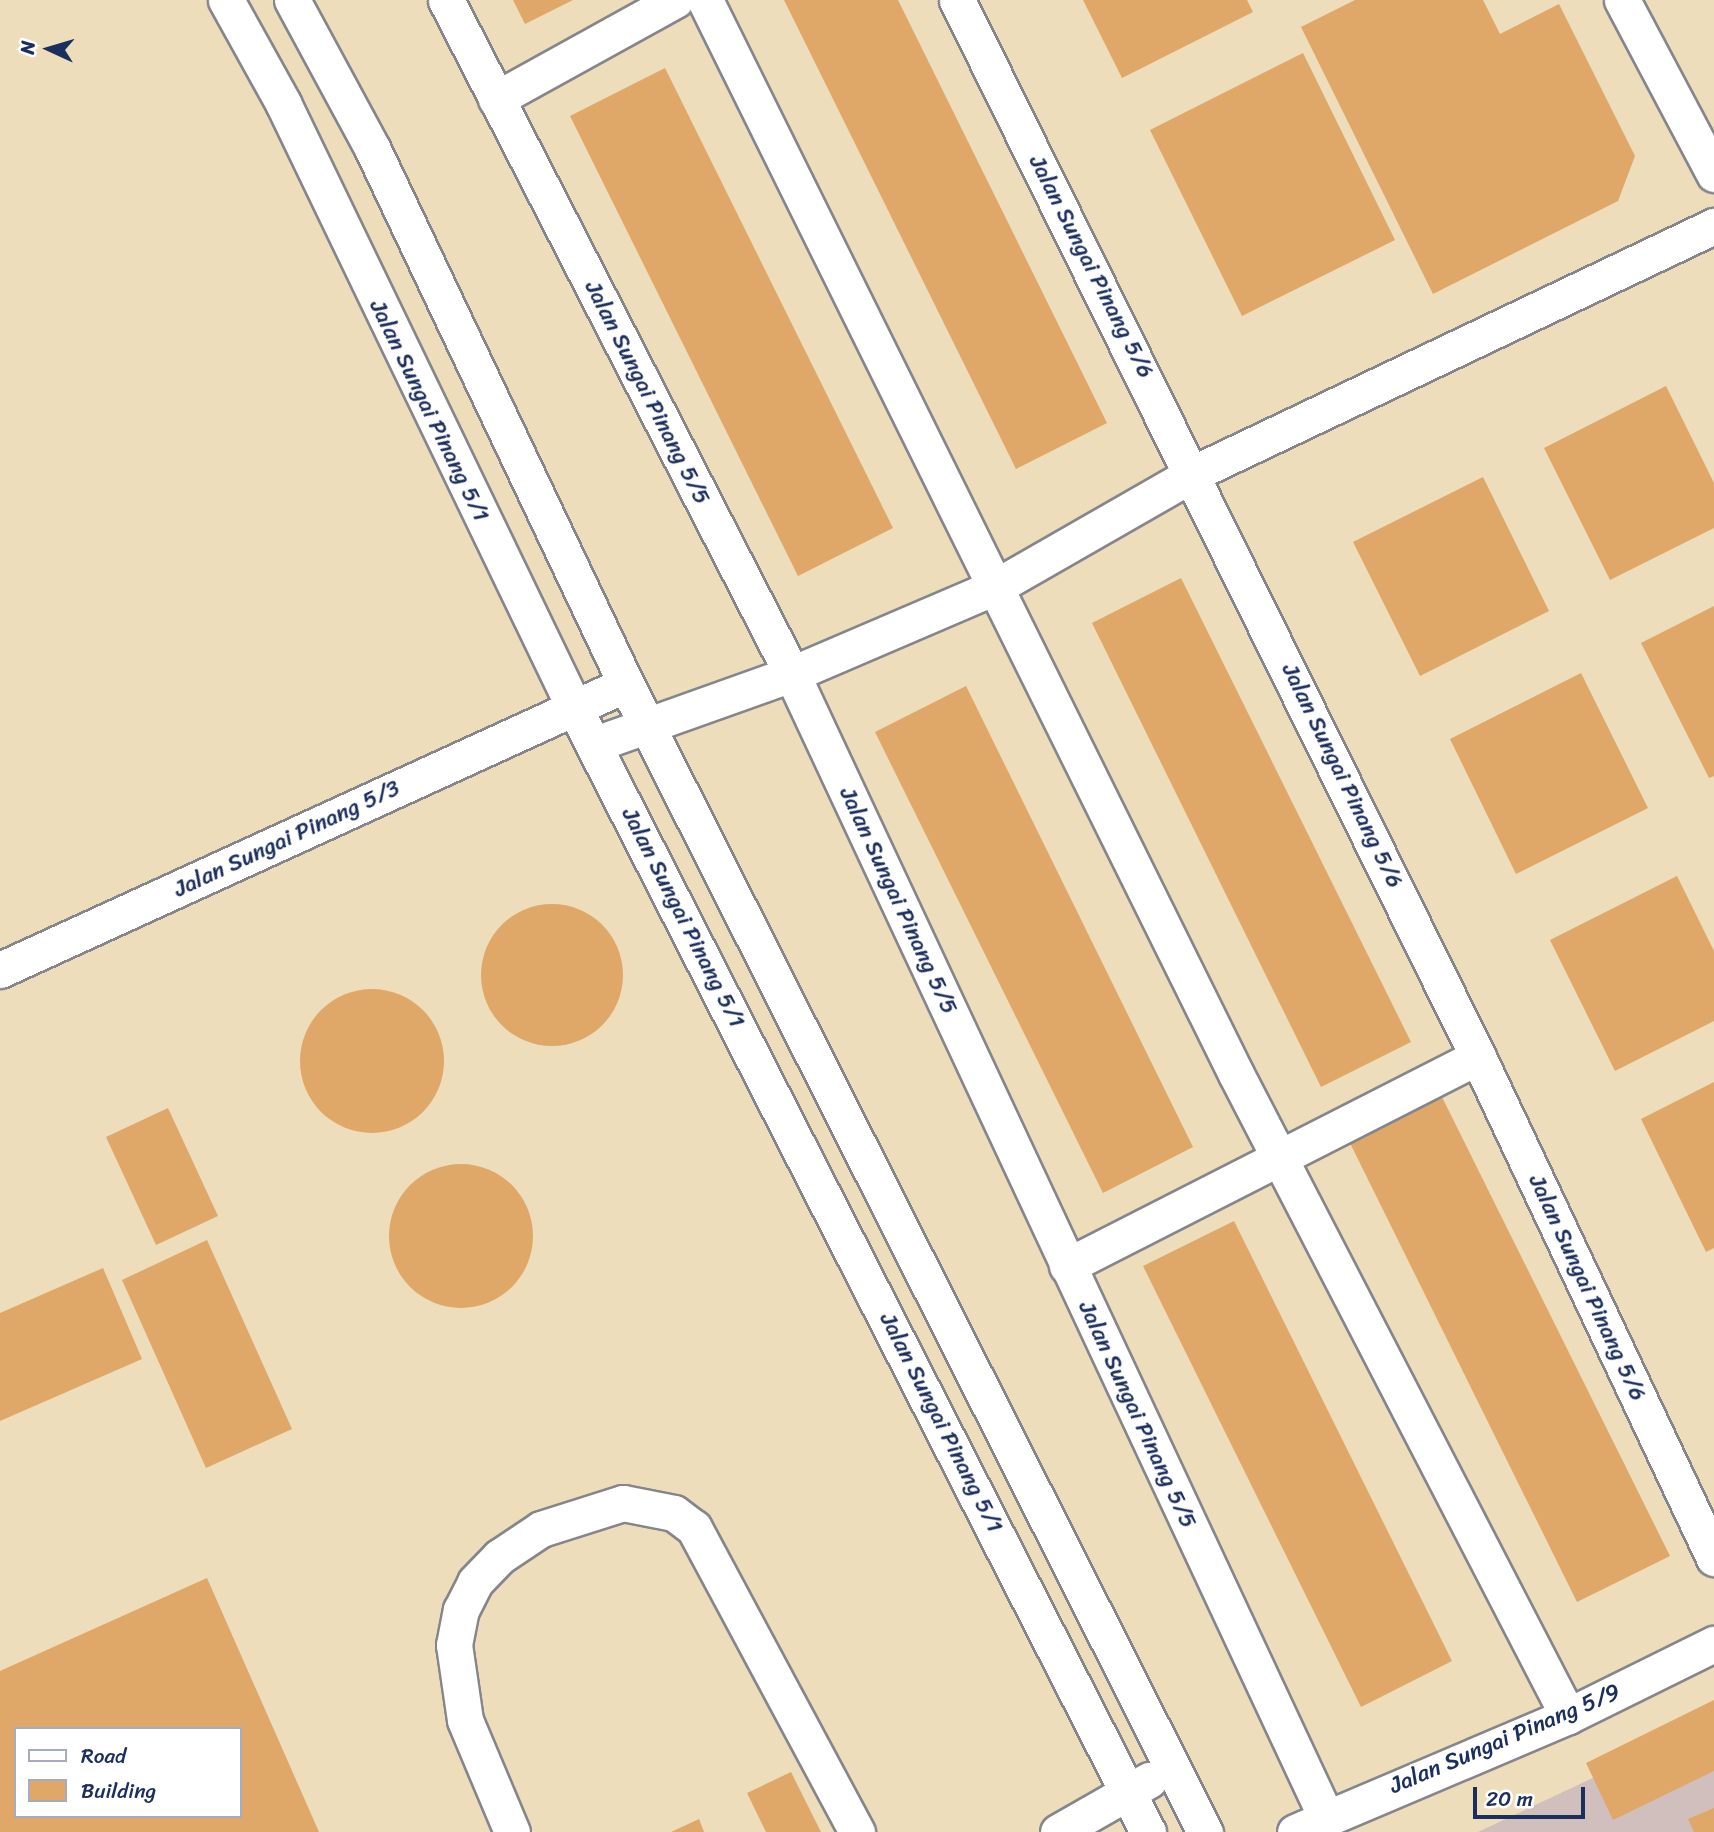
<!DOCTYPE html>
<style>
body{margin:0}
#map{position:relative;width:1714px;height:1832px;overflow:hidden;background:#edddba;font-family:Sriracha,sans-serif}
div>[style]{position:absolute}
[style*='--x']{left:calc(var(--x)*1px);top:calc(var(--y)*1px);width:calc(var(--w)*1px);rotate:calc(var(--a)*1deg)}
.industrial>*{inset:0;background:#d1bfbd}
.building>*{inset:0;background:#dfa768}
.round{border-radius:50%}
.roads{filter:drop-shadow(2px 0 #84868c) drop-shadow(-2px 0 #84868c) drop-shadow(0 2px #84868c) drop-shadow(0 -2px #84868c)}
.minor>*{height:35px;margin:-17.5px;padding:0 17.5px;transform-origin:17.5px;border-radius:17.5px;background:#fff}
span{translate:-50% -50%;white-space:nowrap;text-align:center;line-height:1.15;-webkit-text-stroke:5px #fff;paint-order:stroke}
.street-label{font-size:23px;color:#1b2f5e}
.legend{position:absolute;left:14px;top:1727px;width:228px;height:91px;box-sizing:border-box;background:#fff;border:2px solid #a4acbf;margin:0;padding:9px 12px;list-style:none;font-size:21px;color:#1b2f5e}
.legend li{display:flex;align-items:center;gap:14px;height:35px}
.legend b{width:35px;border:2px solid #a4acbf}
.north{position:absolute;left:14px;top:14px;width:70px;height:70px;-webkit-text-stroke:5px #fff;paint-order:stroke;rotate:274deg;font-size:19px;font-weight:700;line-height:28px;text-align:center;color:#1b2f5e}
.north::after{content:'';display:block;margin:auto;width:24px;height:32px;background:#1b2f5e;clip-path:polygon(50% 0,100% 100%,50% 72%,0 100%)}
.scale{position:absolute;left:1473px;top:1787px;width:112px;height:32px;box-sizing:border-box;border:4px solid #1b2f5e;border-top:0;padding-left:9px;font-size:21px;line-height:24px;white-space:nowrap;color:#1b2f5e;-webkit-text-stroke:5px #fff;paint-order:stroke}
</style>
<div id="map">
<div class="industrial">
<div style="clip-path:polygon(1714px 1721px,1714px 1832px,1478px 1832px)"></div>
</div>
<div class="building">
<div style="clip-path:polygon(513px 0,573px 0,525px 24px)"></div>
<div style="clip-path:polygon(784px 0,898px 0,1107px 423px,1016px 469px)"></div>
<div style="clip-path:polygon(1083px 0,1247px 0,1253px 12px,1122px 78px)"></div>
<div style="clip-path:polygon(1355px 0,1483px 0,1500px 34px,1559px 4px,1635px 156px,1618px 201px,1433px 294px,1301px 27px)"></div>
<div style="clip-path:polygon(1303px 53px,1395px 240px,1242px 316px,1150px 130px)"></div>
<div style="clip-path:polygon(665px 68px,893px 528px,798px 576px,570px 116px)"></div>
<div style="clip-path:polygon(1666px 386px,1714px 483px,1714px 528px,1610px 580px,1544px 448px)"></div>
<div style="clip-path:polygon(1483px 477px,1549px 611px,1420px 676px,1353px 542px)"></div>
<div style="clip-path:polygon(1181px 578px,1411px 1042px,1321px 1087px,1092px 623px)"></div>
<div style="clip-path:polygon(1714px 606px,1714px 776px,1709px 778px,1641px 643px)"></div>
<div style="clip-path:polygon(1581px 673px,1648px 808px,1516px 874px,1450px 739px)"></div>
<div style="clip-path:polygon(966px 686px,1193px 1147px,1103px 1193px,875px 732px)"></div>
<div style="clip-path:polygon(1677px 876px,1714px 951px,1714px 1021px,1615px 1071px,1550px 940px)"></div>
<div class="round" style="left:481px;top:904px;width:142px;height:142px"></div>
<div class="round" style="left:300px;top:989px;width:144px;height:144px"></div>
<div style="clip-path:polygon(1714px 1082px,1714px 1248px,1706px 1252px,1641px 1119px)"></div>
<div style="clip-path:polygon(1439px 1091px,1670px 1556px,1577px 1602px,1347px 1137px)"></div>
<div style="clip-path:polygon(168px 1108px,218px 1216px,156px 1245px,106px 1137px)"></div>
<div class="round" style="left:389px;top:1164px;width:144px;height:144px"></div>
<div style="clip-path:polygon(1234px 1221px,1452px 1661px,1361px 1707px,1143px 1266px)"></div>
<div style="clip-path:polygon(207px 1240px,292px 1429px,206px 1468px,122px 1280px)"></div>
<div style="clip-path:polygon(103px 1268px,142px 1359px,0 1421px,0 1313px)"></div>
<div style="clip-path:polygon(evenodd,207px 1578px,319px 1832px,0 1832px,0 1671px,207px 1578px,16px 1729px,240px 1729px,240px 1816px,16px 1816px,16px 1729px)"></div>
<div style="clip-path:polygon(1714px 1700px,1714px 1771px,1613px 1820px,1586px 1763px)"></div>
<div style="clip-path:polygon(791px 1772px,821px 1832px,766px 1832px,747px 1793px)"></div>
<div style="clip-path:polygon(1714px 1808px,1714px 1832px,1694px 1832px,1688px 1819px)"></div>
<div style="clip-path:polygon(699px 1819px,704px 1832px,671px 1832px)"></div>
</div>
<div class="roads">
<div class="minor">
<div style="--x:226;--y:0;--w:118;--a:61"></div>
<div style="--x:283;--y:103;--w:670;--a:64.28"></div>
<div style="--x:574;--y:707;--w:1263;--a:62.97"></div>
<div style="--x:292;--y:0;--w:170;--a:61.6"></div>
<div style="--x:373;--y:150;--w:591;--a:64.65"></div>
<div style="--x:626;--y:684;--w:1286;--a:63.24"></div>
<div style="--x:446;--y:0;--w:758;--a:62.83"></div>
<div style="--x:792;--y:674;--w:1259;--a:64.96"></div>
<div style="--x:705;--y:0;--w:1198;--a:63.69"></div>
<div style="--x:1236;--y:1074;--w:723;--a:62.65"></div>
<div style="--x:957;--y:0;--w:1178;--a:63.76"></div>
<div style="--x:1478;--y:1057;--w:554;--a:64.78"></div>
<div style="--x:1622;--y:0;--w:197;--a:62.1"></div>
<div style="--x:496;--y:99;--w:205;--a:-28.9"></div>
<div style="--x:595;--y:744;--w:209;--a:-19.6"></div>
<div style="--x:792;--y:674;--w:223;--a:-23.2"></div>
<div style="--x:997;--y:586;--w:227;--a:-29.8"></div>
<div style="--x:1194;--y:473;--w:576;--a:-25.41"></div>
<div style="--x:0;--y:970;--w:688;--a:-24.55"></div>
<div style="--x:1067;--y:1266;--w:461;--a:-27"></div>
<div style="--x:512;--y:1832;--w:121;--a:-112.8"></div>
<div style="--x:465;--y:1720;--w:76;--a:-98.3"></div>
<div style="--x:454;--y:1645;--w:36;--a:-79"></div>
<div style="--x:461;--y:1610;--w:31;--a:-63"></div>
<div style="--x:475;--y:1582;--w:35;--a:-46"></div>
<div style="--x:499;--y:1557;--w:50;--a:-33.7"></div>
<div style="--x:541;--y:1529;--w:86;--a:-17.6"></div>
<div style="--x:623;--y:1503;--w:52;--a:11.1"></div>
<div style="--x:674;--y:1513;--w:25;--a:37"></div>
<div style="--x:694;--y:1528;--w:345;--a:61.8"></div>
<div style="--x:1058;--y:1832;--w:105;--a:-29.7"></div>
<div style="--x:1295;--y:1832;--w:297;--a:-23"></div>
<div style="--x:1568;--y:1716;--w:163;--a:-26.3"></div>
</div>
</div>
<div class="street-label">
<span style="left:1091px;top:267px;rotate:63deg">Jalan Sungai Pinang 5/6</span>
<span style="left:647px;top:393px;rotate:63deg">Jalan Sungai Pinang 5/5</span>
<span style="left:429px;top:411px;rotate:64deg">Jalan Sungai Pinang 5/1</span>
<span style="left:1342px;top:776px;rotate:64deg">Jalan Sungai Pinang 5/6</span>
<span style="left:287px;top:839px;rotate:-25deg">Jalan Sungai Pinang 5/3</span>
<span style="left:898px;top:901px;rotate:65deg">Jalan Sungai Pinang 5/5</span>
<span style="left:683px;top:918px;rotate:63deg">Jalan Sungai Pinang 5/1</span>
<span style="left:1587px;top:1288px;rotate:65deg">Jalan Sungai Pinang 5/6</span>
<span style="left:1137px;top:1415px;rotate:65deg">Jalan Sungai Pinang 5/5</span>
<span style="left:941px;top:1423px;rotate:63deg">Jalan Sungai Pinang 5/1</span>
<span style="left:1505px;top:1739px;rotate:-23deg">Jalan Sungai Pinang 5/9</span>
</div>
<ul class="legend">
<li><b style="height:9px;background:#fff"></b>Road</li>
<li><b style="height:19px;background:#dfa768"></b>Building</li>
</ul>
<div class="north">N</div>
<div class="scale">20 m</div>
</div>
